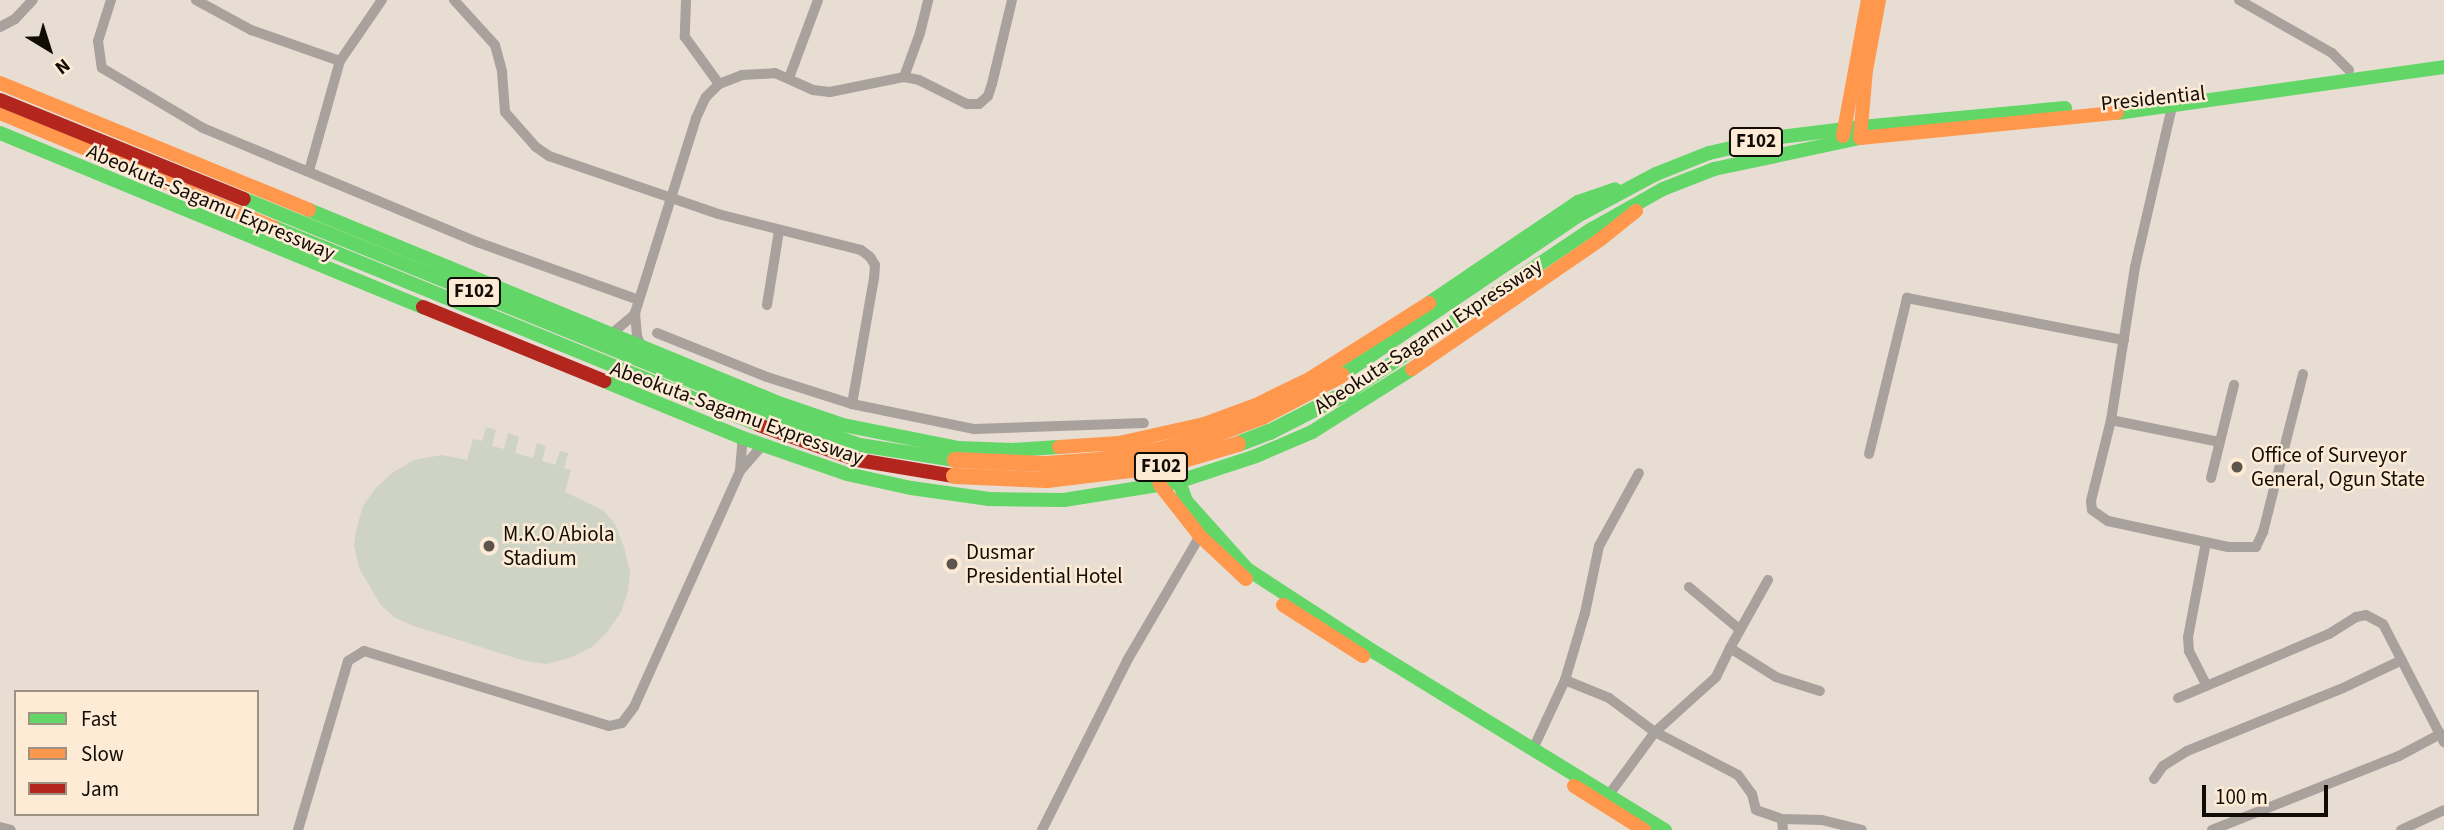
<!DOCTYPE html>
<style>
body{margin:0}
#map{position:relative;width:2444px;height:830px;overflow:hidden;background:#e7ddd2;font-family:"Source Sans 3",sans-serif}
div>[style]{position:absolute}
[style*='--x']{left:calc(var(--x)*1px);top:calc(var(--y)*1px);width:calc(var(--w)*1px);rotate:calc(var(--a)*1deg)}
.green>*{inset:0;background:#ced3c4}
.street>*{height:10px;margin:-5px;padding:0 5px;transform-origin:5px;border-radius:5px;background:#a8a19c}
.fast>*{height:14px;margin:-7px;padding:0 7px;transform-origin:7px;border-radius:7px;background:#63d668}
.slow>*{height:14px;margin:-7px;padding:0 7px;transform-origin:7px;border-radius:7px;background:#ff974d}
.jam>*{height:14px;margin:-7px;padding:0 7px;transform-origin:7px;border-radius:7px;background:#b3261e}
.fast-bridge>*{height:16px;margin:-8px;padding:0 8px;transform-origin:8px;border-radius:8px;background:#63d668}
.slow-bridge>*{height:16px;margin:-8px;padding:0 8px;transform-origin:8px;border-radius:8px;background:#ff974d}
.dots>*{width:19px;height:19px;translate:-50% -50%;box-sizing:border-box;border:4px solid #fdebd6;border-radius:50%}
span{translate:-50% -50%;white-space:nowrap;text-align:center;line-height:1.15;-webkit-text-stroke:5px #fdebd6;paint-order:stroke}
.shield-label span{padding:2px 5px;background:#fdebd6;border:2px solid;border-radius:5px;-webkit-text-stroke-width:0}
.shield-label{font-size:19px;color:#120c06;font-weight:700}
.street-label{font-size:21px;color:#120c06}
.poi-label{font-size:21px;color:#120c06}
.left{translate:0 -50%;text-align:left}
.legend{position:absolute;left:14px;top:690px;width:245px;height:126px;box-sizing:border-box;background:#fdebd6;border:2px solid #9f9283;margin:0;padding:9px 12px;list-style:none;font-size:21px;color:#120c06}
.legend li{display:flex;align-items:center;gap:14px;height:35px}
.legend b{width:35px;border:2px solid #9f9283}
.north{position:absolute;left:14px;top:14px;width:70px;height:70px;-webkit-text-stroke:5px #fdebd6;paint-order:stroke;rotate:142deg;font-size:19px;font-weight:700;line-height:28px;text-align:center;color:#120c06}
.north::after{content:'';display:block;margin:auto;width:24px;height:32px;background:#120c06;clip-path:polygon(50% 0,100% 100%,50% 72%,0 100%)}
.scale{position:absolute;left:2202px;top:785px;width:126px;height:32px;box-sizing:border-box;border:4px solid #120c06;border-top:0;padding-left:9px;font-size:21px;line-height:24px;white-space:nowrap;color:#120c06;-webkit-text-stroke:5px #fdebd6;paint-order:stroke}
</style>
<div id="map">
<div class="green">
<div style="clip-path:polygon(486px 427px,496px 430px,492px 446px,504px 449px,508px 433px,519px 437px,515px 453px,533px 458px,537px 443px,546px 446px,542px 461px,555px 465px,560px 451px,568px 453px,564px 468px,571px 470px,565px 492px,603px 510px,615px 524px,624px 547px,630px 572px,628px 591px,621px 612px,608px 631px,592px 647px,572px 657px,547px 664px,525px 661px,411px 625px,394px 617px,380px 604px,359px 568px,354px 545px,357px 527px,363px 506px,375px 489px,392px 473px,414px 460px,442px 455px,467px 460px,473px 439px,482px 441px)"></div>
</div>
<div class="street">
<div style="--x:111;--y:0;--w:43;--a:107.6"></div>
<div style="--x:98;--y:41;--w:27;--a:82"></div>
<div style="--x:102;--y:68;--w:117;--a:30.7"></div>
<div style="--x:203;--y:128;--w:297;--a:22.6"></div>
<div style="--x:477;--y:242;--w:172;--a:19.7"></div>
<div style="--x:196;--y:0;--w:63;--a:28.6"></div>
<div style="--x:251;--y:30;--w:94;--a:19.2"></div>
<div style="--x:454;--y:0;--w:61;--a:47.7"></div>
<div style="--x:495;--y:45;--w:28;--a:75"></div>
<div style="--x:502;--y:72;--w:40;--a:85.7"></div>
<div style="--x:505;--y:112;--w:47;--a:48.5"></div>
<div style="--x:536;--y:147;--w:16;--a:35"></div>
<div style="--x:549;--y:156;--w:179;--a:18.9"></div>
<div style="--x:718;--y:214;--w:147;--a:14.1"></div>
<div style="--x:861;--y:250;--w:11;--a:38"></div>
<div style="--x:870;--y:257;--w:9;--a:58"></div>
<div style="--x:875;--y:265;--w:13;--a:94"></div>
<div style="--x:874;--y:278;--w:128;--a:99.9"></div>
<div style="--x:686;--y:0;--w:37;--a:92"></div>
<div style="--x:685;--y:37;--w:58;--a:54.1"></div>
<div style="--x:2239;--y:0;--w:107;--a:29.7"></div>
<div style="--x:2332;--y:53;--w:24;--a:45"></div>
<div style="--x:0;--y:27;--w:17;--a:-28"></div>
<div style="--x:15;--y:19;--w:26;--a:-47"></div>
<div style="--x:904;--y:77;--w:47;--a:-70"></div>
<div style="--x:920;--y:33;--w:34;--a:-76"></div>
<div style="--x:789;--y:78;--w:83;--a:-69.6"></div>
<div style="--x:2174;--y:98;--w:173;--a:103"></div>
<div style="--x:2135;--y:267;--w:155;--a:98.9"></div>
<div style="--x:2111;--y:420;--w:83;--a:103.9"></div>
<div style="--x:2091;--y:501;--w:9;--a:84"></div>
<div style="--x:2092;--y:510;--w:19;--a:35"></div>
<div style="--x:2108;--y:521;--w:123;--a:12.2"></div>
<div style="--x:2228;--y:547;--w:28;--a:0"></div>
<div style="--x:2256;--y:547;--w:17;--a:-65"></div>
<div style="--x:2263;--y:532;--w:163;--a:-75.8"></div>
<div style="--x:309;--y:171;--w:114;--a:-74.3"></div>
<div style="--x:340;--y:61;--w:74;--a:-55.5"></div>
<div style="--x:767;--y:305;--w:75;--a:-80.8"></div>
<div style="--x:657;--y:333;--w:118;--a:21.8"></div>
<div style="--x:767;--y:377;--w:89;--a:17.6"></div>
<div style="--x:852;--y:404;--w:125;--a:11.6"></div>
<div style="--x:974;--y:429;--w:170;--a:-2"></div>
<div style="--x:610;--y:335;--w:33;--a:-40"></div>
<div style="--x:642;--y:348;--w:13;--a:-113"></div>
<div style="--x:637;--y:336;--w:23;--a:-95"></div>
<div style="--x:635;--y:313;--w:204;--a:-72.6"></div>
<div style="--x:696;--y:118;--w:23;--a:-65"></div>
<div style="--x:706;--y:97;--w:18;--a:-45"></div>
<div style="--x:719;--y:84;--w:25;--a:-21"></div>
<div style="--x:742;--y:75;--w:33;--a:-3"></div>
<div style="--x:775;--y:73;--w:42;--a:24.1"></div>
<div style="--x:813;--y:90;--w:17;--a:7"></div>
<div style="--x:830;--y:92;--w:76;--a:-11.5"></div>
<div style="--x:904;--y:77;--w:15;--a:11"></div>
<div style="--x:919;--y:80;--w:54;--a:26.6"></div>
<div style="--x:967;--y:104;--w:12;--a:0"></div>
<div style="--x:979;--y:104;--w:12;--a:-42"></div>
<div style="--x:988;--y:96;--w:13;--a:-72"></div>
<div style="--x:992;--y:84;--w:86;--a:-76.6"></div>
<div style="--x:2111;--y:420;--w:110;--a:11.5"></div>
<div style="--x:1869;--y:454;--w:161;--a:-76.3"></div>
<div style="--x:1907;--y:298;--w:221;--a:11"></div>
<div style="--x:740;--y:470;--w:32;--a:-85"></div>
<div style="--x:2211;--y:478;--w:96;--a:-76.1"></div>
<div style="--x:2206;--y:542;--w:97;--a:100.7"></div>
<div style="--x:2188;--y:637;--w:14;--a:86"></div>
<div style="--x:2189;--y:651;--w:39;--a:63"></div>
<div style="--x:1689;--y:587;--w:65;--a:40"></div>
<div style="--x:1730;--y:648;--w:78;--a:-60.8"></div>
<div style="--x:1565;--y:680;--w:48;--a:22.2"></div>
<div style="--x:1609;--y:698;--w:57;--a:36.5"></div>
<div style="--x:1655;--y:732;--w:93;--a:27.4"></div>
<div style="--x:1738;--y:775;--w:24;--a:54"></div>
<div style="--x:1752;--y:794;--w:16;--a:76"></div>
<div style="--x:1756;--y:810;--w:28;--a:19"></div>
<div style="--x:1782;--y:819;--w:11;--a:85"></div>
<div style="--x:2178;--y:698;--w:164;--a:-23"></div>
<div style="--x:2329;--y:634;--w:32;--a:-32"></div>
<div style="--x:2356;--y:617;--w:10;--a:-11"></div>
<div style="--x:2366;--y:615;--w:19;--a:28"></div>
<div style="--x:2383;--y:624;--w:133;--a:62.7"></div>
<div style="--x:1533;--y:749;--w:76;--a:-65.1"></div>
<div style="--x:1565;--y:680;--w:70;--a:-73.4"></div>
<div style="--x:1585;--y:613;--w:68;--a:-78.2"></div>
<div style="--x:1599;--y:546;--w:83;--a:-61.3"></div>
<div style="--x:2154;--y:779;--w:16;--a:-55"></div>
<div style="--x:2163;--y:766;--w:28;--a:-32"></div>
<div style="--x:2187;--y:751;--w:168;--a:-22"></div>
<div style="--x:2343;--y:688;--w:65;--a:-25.4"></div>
<div style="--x:1608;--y:796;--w:79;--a:-53.7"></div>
<div style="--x:1655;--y:732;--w:82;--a:-42"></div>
<div style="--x:1716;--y:677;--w:32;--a:-64"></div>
<div style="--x:1730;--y:648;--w:54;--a:32.2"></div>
<div style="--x:1776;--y:677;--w:46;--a:17.7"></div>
<div style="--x:1782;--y:819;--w:40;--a:1.4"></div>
<div style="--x:1822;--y:820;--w:41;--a:14"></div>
<div style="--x:0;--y:827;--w:11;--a:15"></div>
<div style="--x:298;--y:830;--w:176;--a:-73.5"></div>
<div style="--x:348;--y:661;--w:19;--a:-32"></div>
<div style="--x:364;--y:651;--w:256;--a:17"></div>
<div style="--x:609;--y:726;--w:13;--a:-13"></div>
<div style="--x:622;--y:723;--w:20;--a:-53"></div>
<div style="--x:634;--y:707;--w:259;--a:-65.8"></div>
<div style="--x:740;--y:471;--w:35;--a:-49"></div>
<div style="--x:1042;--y:830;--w:191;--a:-63.3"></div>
<div style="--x:1128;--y:659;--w:143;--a:-59.7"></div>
<div style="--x:2212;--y:830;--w:201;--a:-21.6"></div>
<div style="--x:2399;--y:756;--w:47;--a:-28.2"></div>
<div style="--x:2401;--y:830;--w:47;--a:-24.9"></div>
</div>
<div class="fast">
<div style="--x:2117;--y:113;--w:330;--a:-8"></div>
<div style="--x:1861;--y:127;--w:205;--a:-5.3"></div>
<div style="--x:0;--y:133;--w:457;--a:22.4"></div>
<div style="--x:244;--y:199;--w:575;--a:22.15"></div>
<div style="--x:777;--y:416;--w:88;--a:19.3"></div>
<div style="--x:860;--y:445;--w:96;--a:9"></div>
<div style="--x:309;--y:210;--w:510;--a:22.34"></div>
<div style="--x:781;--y:404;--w:65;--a:18.7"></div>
<div style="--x:843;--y:425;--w:117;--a:11.3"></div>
<div style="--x:958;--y:448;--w:54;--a:2.1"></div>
<div style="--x:1012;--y:450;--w:47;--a:-3.7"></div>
<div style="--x:273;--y:227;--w:525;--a:22.17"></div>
<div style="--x:1429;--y:303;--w:180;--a:-34.1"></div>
<div style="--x:1578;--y:202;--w:39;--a:-19"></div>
<div style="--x:1342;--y:375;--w:288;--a:-34"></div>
<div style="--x:1581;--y:214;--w:85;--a:-28.1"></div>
<div style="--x:1656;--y:174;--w:57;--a:-21.6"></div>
<div style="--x:1709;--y:153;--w:73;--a:-12.7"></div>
<div style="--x:1780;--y:137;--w:82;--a:-7"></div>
<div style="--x:604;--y:381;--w:150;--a:22.3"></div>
<div style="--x:743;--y:438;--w:110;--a:19.1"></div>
<div style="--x:847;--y:474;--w:66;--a:12.3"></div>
<div style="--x:911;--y:488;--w:79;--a:8"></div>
<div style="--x:989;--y:499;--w:75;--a:0.8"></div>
<div style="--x:1064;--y:500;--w:114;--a:-9.1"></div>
<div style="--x:1177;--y:482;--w:83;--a:-18.2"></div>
<div style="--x:1256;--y:456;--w:61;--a:-23.2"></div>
<div style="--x:1312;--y:432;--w:118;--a:-32.2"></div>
<div style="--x:1352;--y:390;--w:289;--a:-33.9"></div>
<div style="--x:1592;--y:229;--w:81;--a:-29.4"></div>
<div style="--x:1663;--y:189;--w:55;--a:-21.4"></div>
<div style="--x:1714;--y:169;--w:149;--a:-12"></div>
<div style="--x:1170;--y:456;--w:48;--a:70.4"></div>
<div style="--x:1186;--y:501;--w:91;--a:48.1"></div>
<div style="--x:1247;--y:569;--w:154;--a:33.1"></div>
<div style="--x:1376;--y:653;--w:339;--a:31.5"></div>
</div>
<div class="slow">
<div style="--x:1879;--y:0;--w:71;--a:100.5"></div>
<div style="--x:1866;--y:70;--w:68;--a:95"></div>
<div style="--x:1860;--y:138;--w:258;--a:-5.6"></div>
<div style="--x:0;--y:83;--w:334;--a:22.3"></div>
<div style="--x:0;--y:113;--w:296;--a:22.7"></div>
<div style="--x:1843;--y:136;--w:138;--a:-79.6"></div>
<div style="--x:1412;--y:369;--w:229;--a:-34.5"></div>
<div style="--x:1601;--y:239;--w:45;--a:-38.7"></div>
<div style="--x:1059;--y:447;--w:60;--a:-3.8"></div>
<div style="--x:1119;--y:443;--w:87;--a:-12.6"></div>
<div style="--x:1204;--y:424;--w:55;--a:-20.1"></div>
<div style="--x:1256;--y:405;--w:61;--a:-26.1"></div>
<div style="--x:1311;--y:378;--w:140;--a:-32.4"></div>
<div style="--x:1158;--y:477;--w:8;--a:76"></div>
<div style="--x:1160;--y:485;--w:65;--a:51.9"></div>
<div style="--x:1200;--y:536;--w:63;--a:43.1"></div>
<div style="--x:1283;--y:605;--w:95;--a:32.5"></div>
<div style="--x:1574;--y:786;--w:83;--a:32.2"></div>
</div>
<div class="jam">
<div style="--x:0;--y:100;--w:263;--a:22.1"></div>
<div style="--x:423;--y:307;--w:196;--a:22.2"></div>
<div style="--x:759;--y:425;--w:105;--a:19.5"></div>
<div style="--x:858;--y:460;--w:97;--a:9.5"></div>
</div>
<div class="fast-bridge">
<div style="--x:1238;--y:444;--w:34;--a:-21"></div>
<div style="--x:1270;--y:432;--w:92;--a:-27.1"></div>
</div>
<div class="slow-bridge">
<div style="--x:955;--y:460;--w:91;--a:2.5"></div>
<div style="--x:1046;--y:464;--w:54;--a:-4.2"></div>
<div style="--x:1100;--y:460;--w:59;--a:-9.8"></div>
<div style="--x:1158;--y:450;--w:53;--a:-14.3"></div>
<div style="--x:1209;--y:437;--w:57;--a:-20.7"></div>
<div style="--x:1262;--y:417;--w:90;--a:-27.7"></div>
<div style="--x:954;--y:476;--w:93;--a:2.5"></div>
<div style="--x:1047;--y:480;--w:117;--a:-6.9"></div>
<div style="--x:1163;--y:466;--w:78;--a:-16.3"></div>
</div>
<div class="dots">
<div style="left:2237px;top:467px;background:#5d554d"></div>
<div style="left:489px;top:546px;background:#5d554d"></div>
<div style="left:952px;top:564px;background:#5d554d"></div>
</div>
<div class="shield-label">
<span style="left:1756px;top:142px">F102</span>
<span style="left:474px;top:292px">F102</span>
<span style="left:1161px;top:467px">F102</span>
</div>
<div class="street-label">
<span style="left:2153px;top:98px;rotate:-6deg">Presidential</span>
<span style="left:211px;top:202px;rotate:23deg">Abeokuta-Sagamu Expressway</span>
<span style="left:1428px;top:336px;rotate:-33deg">Abeokuta-Sagamu Expressway</span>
<span style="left:737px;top:413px;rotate:20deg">Abeokuta-Sagamu Expressway</span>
</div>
<div class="poi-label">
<span class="left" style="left:2251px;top:467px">Office of Surveyor<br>General, Ogun State</span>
<span class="left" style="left:503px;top:546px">M.K.O Abiola<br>Stadium</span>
<span class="left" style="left:966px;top:564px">Dusmar<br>Presidential Hotel</span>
</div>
<ul class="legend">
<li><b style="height:9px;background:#63d668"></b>Fast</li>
<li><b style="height:9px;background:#ff974d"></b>Slow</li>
<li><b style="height:9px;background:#b3261e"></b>Jam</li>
</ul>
<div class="north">N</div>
<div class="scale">100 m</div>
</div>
